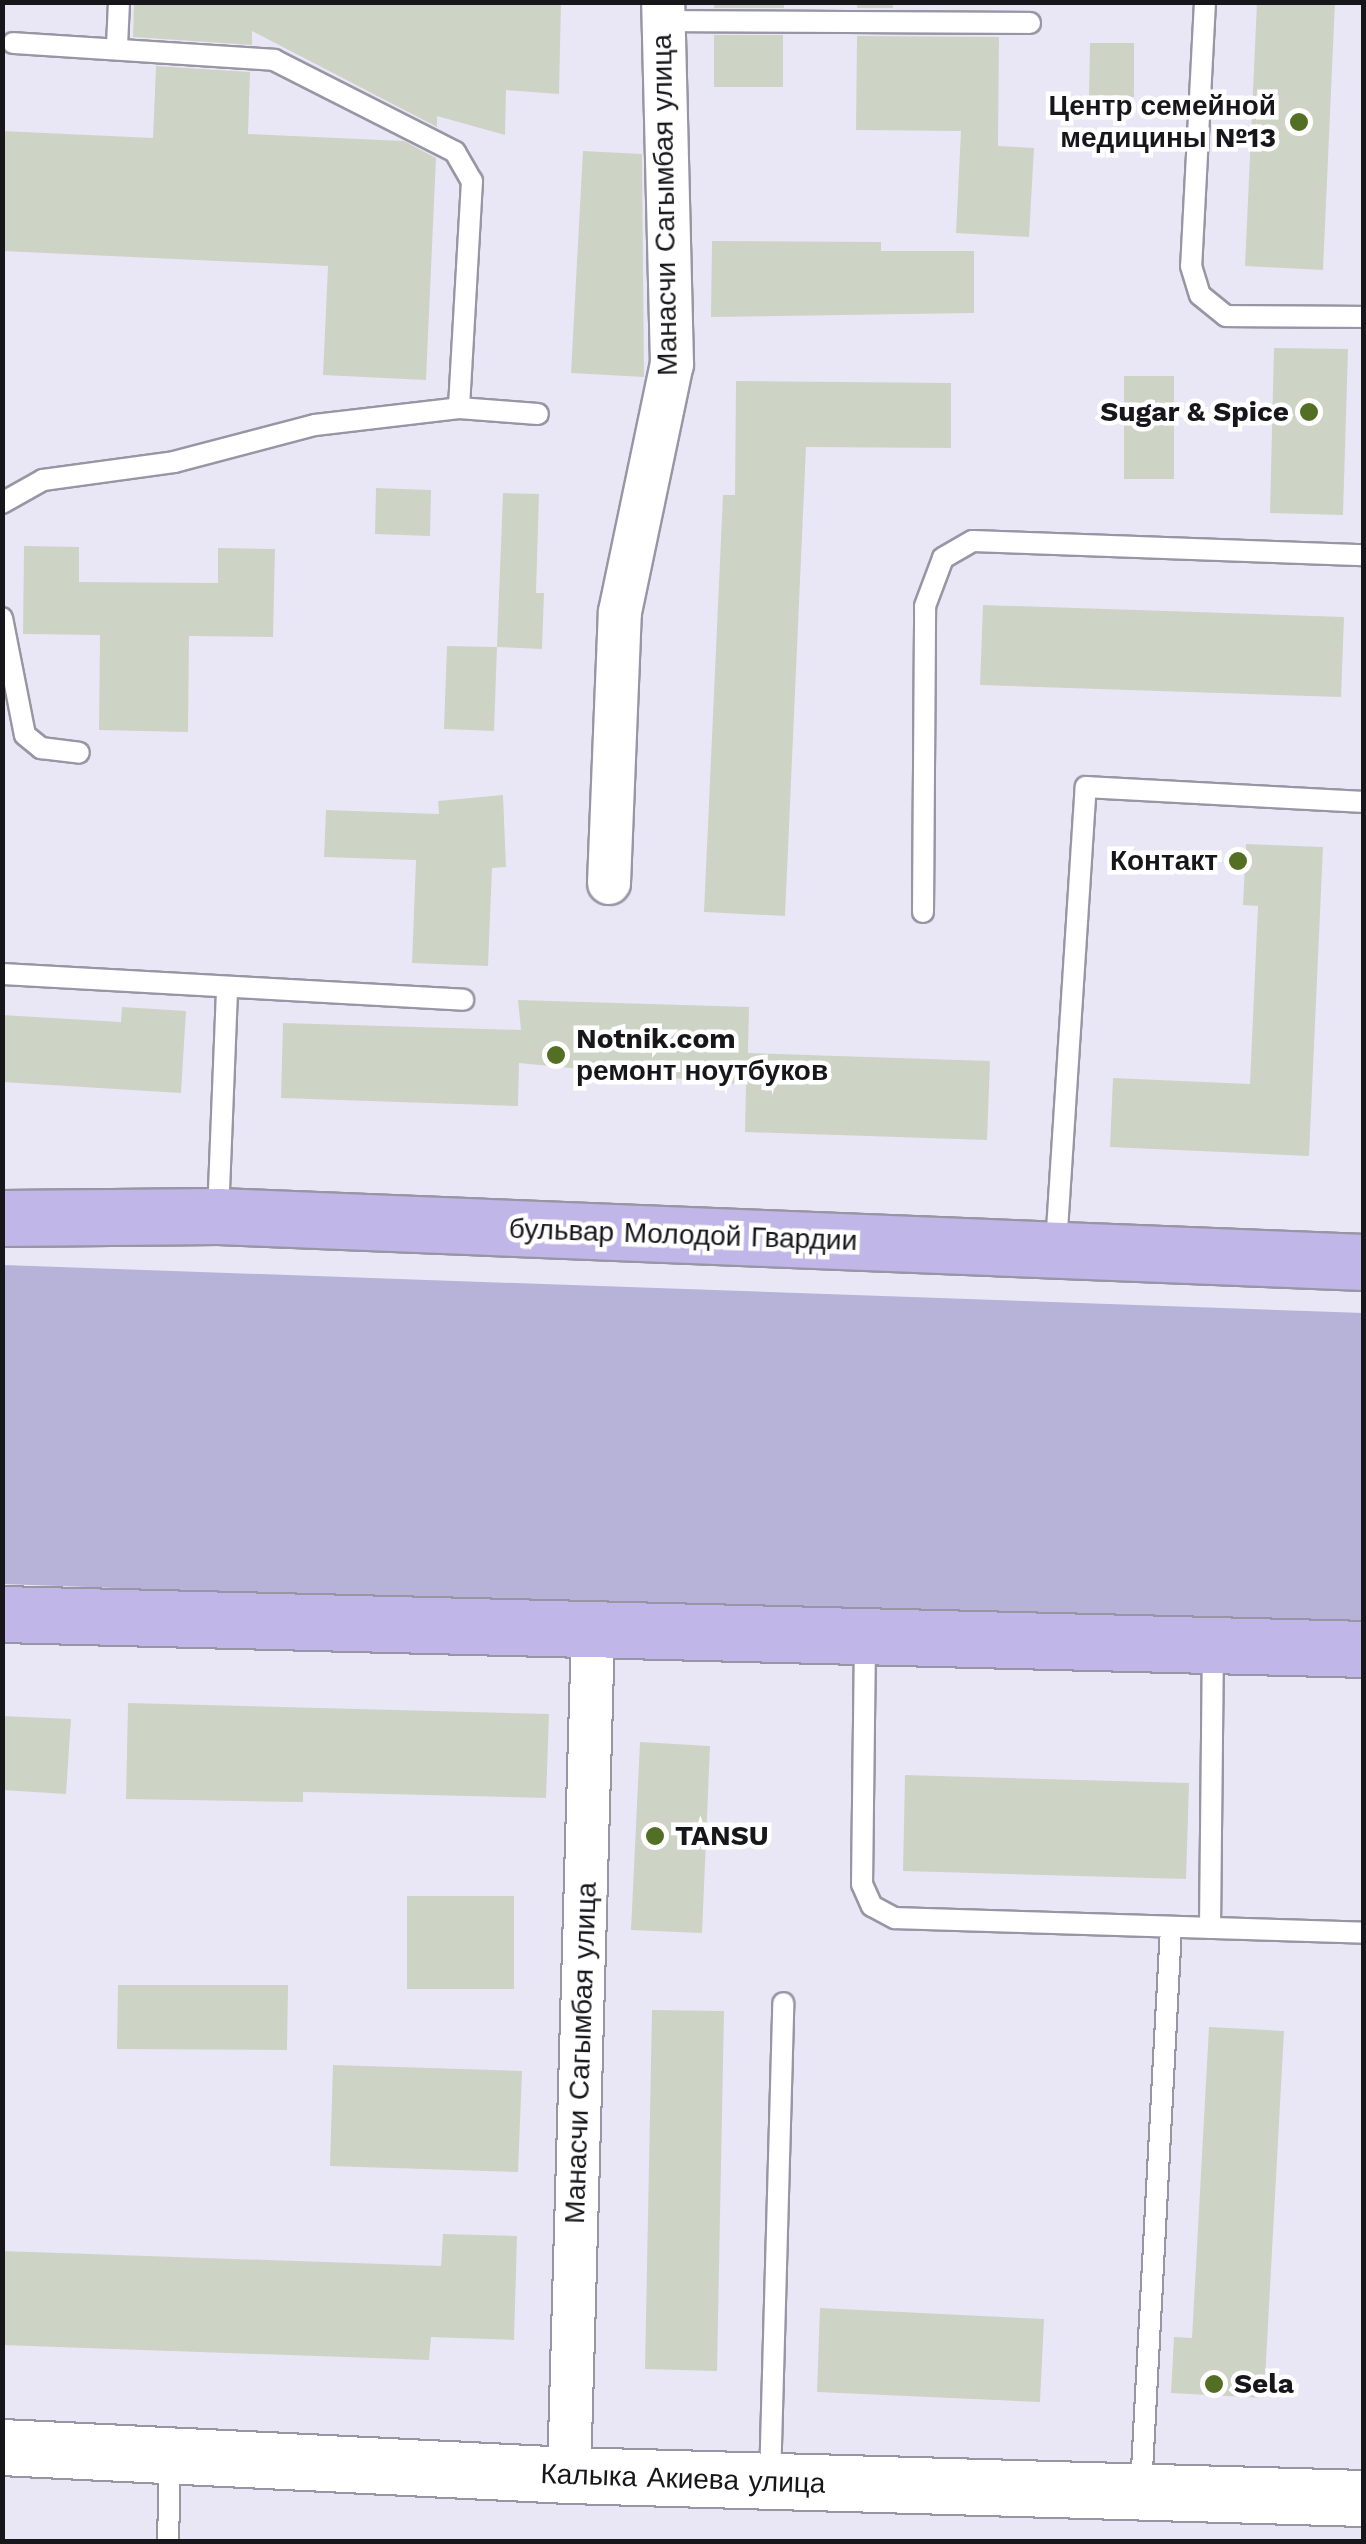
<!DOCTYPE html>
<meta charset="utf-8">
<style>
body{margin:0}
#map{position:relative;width:1366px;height:2544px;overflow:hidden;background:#e9e7f6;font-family:"Work Sans",sans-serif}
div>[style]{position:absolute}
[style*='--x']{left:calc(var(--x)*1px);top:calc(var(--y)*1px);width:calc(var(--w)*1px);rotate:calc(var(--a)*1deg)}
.green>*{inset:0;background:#b7b2d7}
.building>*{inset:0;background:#cdd4c6}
.roads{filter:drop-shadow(2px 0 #9896a4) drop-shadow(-2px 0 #9896a4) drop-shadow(0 2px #9896a4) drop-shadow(0 -2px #9896a4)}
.lane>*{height:20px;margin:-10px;padding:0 10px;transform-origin:10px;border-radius:10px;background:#fff}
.street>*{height:42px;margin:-21px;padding:0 21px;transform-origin:21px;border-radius:21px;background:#fff}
.secondary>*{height:55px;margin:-27.5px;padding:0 27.5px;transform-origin:27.5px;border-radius:27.5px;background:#fff}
.primary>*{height:55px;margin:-27.5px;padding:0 27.5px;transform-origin:27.5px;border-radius:27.5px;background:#c1b6e8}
.dots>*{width:28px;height:28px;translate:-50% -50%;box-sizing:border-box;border:5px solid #fff;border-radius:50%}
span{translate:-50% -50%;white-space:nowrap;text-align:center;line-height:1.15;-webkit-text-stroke:9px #fff;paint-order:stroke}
.poi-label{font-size:28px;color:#16161b;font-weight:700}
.right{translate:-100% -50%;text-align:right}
.left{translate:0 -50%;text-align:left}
.street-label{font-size:28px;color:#16161b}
.frame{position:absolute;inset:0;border:5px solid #16161b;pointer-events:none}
</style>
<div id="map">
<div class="green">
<div style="clip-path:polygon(3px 1265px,1363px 1313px,1363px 1633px,3px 1584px)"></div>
</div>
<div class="building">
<div style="clip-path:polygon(134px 2px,561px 2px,559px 94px,506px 90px,505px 135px,437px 116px,437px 127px,252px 31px,252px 45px,133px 37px)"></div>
<div style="clip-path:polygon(714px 2px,784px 2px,784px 8px,714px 8px)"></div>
<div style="clip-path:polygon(857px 2px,893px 2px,893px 8px,857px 8px)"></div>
<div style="clip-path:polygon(1257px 2px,1335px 2px,1323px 270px,1245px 266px)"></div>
<div style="clip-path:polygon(714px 35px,783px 35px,783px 87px,714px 87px)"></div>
<div style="clip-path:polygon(857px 36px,999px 37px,998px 146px,1034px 148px,1029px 237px,956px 233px,961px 131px,856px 130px)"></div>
<div style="clip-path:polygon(1090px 43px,1134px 43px,1134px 97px,1089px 97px)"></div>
<div style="clip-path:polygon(156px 66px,250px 72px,248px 134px,404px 141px,436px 158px,426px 380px,323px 375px,328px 266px,2px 251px,2px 131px,153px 138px)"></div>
<div style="clip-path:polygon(583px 151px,642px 154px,644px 377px,571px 373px)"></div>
<div style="clip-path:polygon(712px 241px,881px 242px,881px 251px,974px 251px,974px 313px,711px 317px)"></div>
<div style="clip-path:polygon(1274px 348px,1348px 349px,1343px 515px,1270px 513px)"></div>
<div style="clip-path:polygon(1124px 376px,1174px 376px,1174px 479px,1124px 479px)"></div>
<div style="clip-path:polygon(736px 381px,951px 383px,951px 448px,806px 447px,785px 916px,704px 912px,723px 495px,735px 495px)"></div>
<div style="clip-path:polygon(376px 488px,431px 490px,430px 536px,375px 534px)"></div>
<div style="clip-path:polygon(503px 493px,539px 494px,536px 593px,544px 593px,542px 649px,497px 647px)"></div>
<div style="clip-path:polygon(24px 546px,79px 547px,79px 582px,218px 583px,218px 548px,275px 549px,273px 637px,189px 636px,188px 732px,99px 730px,100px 635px,23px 634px)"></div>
<div style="clip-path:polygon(983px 605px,1344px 617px,1341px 697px,980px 685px)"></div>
<div style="clip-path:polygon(447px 646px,497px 647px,494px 731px,444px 729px)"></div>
<div style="clip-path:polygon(503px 795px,506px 867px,492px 868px,488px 966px,412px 963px,416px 860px,324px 857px,326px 810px,439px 814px,438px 801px)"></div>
<div style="clip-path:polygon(1246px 844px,1323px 847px,1309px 1156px,1110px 1147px,1113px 1078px,1250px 1084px,1258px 906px,1243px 905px)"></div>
<div style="clip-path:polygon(518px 1000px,749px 1007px,748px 1053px,990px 1061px,987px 1140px,745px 1132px,746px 1085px,519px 1063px,518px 1106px,281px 1098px,283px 1023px,521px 1030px)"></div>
<div style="clip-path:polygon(122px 1007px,186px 1011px,181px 1093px,2px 1082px,2px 1015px,121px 1022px)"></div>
<div style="clip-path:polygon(128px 1703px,549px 1714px,546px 1798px,303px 1792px,303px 1802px,126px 1799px)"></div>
<div style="clip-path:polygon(2px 1716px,71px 1719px,66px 1794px,2px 1790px)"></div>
<div style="clip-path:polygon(640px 1742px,710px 1746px,702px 1933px,631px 1930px)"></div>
<div style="clip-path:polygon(905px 1775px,1189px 1783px,1186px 1879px,903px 1871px)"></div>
<div style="clip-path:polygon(407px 1896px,514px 1896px,514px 1989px,407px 1989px)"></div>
<div style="clip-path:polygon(118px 1985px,288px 1985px,287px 2050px,117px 2049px)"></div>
<div style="clip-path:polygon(652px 2010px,724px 2011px,717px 2371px,645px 2369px)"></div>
<div style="clip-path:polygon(1209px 2027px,1284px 2031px,1264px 2398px,1171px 2393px,1174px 2337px,1192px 2338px)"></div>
<div style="clip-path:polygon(333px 2065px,522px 2071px,518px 2172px,330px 2166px)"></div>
<div style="clip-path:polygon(443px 2234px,517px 2236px,514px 2340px,431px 2337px,429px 2360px,2px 2345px,2px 2251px,441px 2266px)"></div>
<div style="clip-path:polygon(820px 2308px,1044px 2319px,1040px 2402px,817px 2392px)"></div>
</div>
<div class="roads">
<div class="lane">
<div style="--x:1205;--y:2;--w:264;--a:93"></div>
<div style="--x:1191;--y:266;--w:30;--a:73"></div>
<div style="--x:1200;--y:295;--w:33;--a:39"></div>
<div style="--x:1226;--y:316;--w:138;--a:0.4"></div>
<div style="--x:663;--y:21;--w:367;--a:0.3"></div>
<div style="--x:13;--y:43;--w:262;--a:3.7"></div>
<div style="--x:274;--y:60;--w:203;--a:26.9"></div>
<div style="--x:455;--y:152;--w:34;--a:60"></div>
<div style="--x:472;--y:181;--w:227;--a:93.3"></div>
<div style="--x:117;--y:46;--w:44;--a:-87.4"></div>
<div style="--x:2;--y:503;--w:47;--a:-29.3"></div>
<div style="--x:43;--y:480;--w:132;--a:-7.8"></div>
<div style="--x:174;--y:462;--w:146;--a:-14.7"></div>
<div style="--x:315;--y:425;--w:145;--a:-6.7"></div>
<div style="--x:459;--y:408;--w:79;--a:4.3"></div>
<div style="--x:2;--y:618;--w:119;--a:78.9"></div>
<div style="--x:25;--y:735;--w:21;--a:39"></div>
<div style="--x:41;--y:748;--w:38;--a:7"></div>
<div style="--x:923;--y:912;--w:306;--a:-89.6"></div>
<div style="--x:925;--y:606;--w:51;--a:-69.4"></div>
<div style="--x:943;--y:558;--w:34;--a:-30"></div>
<div style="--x:973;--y:541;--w:391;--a:2.1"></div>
<div style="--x:2;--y:974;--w:462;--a:3.2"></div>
<div style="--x:218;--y:1215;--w:228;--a:-87.7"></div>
<div style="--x:1056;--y:1246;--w:460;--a:-86.3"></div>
<div style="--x:1086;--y:787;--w:278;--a:3.1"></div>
<div style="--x:865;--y:1640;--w:244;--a:90.7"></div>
<div style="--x:862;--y:1884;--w:24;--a:66"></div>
<div style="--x:872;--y:1906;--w:26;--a:28"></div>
<div style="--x:895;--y:1918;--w:469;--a:1.8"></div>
<div style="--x:1210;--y:1928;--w:282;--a:-89.4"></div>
<div style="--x:770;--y:2481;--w:478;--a:-88.4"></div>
<div style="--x:1141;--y:2489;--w:563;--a:-86.94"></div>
<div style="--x:168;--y:2542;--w:83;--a:-88.6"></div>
</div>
<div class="street">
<div style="--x:609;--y:883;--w:271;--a:-87.7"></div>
<div style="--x:620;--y:612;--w:253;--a:-78.2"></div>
<div style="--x:672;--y:364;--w:362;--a:-91.4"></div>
<div style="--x:569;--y:2475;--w:845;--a:-88.37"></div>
</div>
<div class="secondary">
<div style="--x:2;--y:2447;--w:568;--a:2.83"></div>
<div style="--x:569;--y:2475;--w:795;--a:1.66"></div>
</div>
<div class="primary">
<div style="--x:2;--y:1218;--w:216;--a:-0.5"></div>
<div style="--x:218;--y:1216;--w:1147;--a:2.3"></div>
<div style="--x:2;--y:1614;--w:1362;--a:1.47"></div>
</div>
</div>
<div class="dots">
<div style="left:1299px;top:122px;background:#536f24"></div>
<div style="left:1309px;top:412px;background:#536f24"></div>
<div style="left:1238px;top:861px;background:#536f24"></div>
<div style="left:556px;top:1055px;background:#536f24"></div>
<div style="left:655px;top:1836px;background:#536f24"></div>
<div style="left:1214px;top:2384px;background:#536f24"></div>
</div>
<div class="poi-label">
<span class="right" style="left:1276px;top:122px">Центр семейной<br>медицины №13</span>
<span class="right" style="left:1289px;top:412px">Sugar &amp; Spice</span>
<span class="right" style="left:1218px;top:861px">Контакт</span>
<span class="left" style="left:576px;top:1055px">Notnik.com<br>ремонт ноутбуков</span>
<span class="left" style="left:675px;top:1836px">TANSU</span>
<span class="left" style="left:1234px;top:2384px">Sela</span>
</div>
<div class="street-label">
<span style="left:665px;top:205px;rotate:-91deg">Манасчи Сагымбая улица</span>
<span style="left:683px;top:1235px;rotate:2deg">бульвар Молодой Гвардии</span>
<span style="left:581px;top:2053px;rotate:-88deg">Манасчи Сагымбая улица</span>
<span style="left:683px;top:2479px;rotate:2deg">Калыка Акиева улица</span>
</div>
<div class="frame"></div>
</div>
